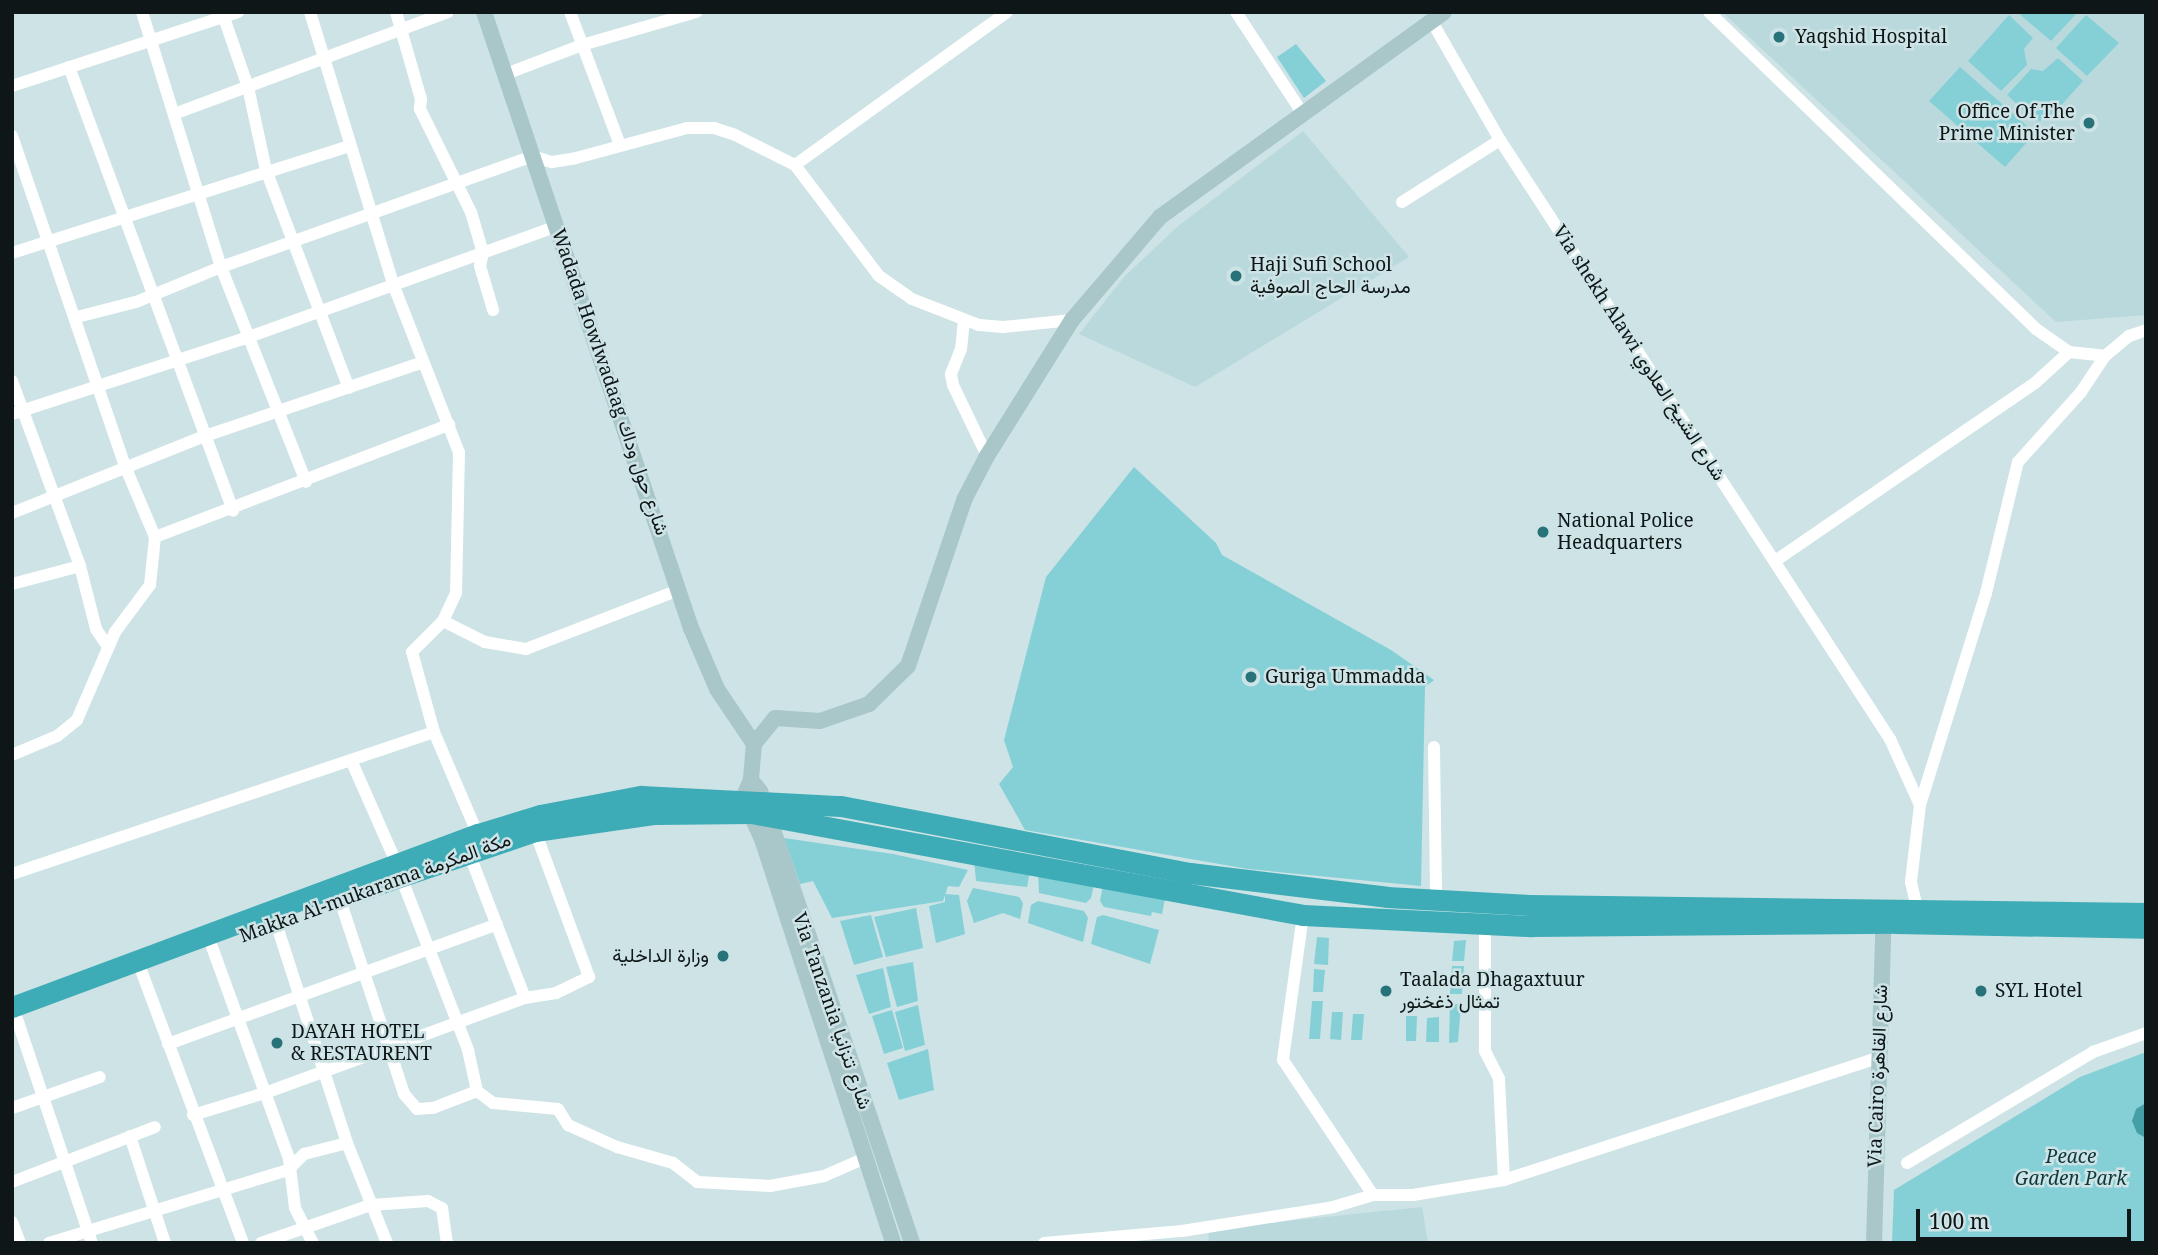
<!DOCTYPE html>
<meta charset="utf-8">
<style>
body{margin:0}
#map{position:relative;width:2158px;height:1255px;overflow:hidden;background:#cde3e5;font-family:"Noto Serif",Vazirmatn,serif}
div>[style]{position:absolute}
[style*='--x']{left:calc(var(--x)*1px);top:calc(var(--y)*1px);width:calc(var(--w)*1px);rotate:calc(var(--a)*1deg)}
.built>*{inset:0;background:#bad9dc}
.green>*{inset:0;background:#85d0d7}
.water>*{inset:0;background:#459fa7}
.street>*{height:12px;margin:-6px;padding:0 6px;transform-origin:6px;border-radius:6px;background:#fff}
.secondary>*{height:16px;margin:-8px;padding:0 8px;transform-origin:8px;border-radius:8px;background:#a9c6c9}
.highway>*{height:21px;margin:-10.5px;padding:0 10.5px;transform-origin:10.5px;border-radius:10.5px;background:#3eacb6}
.dots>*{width:19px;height:19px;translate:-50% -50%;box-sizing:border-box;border:4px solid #cde3e5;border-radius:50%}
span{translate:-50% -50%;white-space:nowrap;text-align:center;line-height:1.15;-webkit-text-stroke:5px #cde3e5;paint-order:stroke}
.poi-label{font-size:19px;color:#0e1617}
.left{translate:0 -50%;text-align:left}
.right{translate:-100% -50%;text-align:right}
.street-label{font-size:19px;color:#0e1617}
.park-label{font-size:19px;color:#0d393c;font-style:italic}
.frame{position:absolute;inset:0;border:14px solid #0e1617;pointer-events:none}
.scale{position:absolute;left:1916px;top:1209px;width:215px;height:32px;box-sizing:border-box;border:4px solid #0e1617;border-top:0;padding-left:9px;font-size:21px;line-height:24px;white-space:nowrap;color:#0e1617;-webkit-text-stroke:5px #cde3e5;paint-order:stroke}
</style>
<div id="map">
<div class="built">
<div style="clip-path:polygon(1722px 12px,2146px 12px,2146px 315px,2056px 322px)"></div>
<div style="clip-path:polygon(1303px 131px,1409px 257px,1195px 387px,1079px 334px,1124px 277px,1177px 227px)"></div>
<div style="clip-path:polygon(1422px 1207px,1428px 1243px,1209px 1243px,1208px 1229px)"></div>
</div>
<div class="green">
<div style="clip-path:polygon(2017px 12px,2078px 12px,2051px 41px)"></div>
<div style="clip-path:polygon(2009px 15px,2033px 38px,2024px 49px,2027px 65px,2001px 91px,1968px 61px)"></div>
<div style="clip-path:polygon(2086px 15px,2119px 43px,2087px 76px,2056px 48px)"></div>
<div style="clip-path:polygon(1296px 44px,1326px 81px,1304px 98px,1277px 57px)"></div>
<div style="clip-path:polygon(2058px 58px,2083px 81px,2048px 120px,2036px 121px,2007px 95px,2031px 69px,2043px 71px)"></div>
<div style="clip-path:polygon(1960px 67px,2035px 133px,2005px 167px,1929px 101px)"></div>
<div style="clip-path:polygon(1134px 467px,1216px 543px,1222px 555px,1391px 650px,1434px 680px,1425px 687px,1421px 886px,1248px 869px,1025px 830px,999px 784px,1013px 767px,1004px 740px,1046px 577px)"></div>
<div style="clip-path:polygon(784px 838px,893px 854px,968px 870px,959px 887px,948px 886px,943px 901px,832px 918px,813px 881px,800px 884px)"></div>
<div style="clip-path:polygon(974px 859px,1030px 871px,1027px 887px,976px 881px)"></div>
<div style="clip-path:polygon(1038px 873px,1094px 884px,1091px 898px,1086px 903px,1039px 893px)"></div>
<div style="clip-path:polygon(1103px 885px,1165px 899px,1162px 914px,1152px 912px,1151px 916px,1104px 907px,1100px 901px)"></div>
<div style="clip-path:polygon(973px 888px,1019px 897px,1023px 903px,1020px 919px,1003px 913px,974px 923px,967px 901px)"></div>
<div style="clip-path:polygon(945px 894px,959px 895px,965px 934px,936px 943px,929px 906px,945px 902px)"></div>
<div style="clip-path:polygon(1038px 901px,1084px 911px,1088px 918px,1083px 942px,1028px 923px,1031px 905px)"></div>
<div style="clip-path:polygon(916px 908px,923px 948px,886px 957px,874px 917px)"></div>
<div style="clip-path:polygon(871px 915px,883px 957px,854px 965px,840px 921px)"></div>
<div style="clip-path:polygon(1103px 915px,1159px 930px,1150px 964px,1091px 944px,1097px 917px)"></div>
<div style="clip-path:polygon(1317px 937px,1329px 938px,1328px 965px,1314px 964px)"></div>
<div style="clip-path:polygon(1466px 940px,1464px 961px,1452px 961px,1454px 941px)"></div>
<div style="clip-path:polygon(913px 962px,918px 1001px,897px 1007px,886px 967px)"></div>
<div style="clip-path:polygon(1452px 966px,1464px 966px,1462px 994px,1450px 994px)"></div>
<div style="clip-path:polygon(883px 968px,891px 1007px,869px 1014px,856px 975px)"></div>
<div style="clip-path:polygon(1314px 969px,1325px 970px,1323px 992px,1313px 992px)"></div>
<div style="clip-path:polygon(1312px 1001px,1323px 1001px,1320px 1039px,1309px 1039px)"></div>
<div style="clip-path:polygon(1450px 1004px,1461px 1004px,1458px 1042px,1449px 1043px)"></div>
<div style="clip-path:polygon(918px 1005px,925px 1045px,905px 1051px,895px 1012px)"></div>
<div style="clip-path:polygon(892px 1010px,903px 1048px,884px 1054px,872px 1016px)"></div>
<div style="clip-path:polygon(1332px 1012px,1343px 1012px,1341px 1040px,1330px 1039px)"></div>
<div style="clip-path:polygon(1353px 1014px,1364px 1014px,1362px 1040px,1351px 1040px)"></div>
<div style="clip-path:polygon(1406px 1016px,1417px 1016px,1416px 1041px,1406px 1041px)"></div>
<div style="clip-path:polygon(1439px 1017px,1439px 1042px,1426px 1042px,1427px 1018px)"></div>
<div style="clip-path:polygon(928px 1049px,934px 1090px,899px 1100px,887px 1063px)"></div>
<div style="clip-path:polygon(2146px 1052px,2146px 1243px,1892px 1243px,1894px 1190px,2080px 1077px)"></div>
</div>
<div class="water">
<div style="clip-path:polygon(2146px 1103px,2146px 1138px,2137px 1133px,2132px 1121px,2136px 1109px)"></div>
</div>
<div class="street">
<div style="--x:142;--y:12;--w:267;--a:72.8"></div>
<div style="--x:221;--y:267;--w:231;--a:68.4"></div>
<div style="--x:222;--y:12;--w:79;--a:70.9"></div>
<div style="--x:248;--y:87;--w:85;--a:77.8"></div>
<div style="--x:266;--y:170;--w:233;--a:69.2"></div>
<div style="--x:310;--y:12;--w:284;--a:73"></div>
<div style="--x:393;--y:284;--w:180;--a:68.6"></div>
<div style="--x:459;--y:452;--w:141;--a:91.2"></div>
<div style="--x:456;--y:593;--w:31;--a:115"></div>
<div style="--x:443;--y:621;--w:44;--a:135"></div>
<div style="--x:412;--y:652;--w:83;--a:74.6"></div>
<div style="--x:434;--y:732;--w:114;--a:66.8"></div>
<div style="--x:396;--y:12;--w:91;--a:74"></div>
<div style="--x:421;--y:99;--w:10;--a:96"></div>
<div style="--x:420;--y:109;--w:115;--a:63.7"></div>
<div style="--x:471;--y:212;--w:43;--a:73.7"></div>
<div style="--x:483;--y:253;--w:13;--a:103"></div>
<div style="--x:480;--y:266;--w:46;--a:73.5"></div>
<div style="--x:570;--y:12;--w:142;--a:69.4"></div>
<div style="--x:1236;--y:12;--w:122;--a:56.7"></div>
<div style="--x:1709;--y:12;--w:455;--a:44.1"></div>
<div style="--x:2036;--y:329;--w:40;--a:34.9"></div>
<div style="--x:2069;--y:352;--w:36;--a:6"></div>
<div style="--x:1431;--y:20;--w:138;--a:60.1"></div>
<div style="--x:1500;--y:140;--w:715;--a:56.93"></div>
<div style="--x:1890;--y:739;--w:72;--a:65.6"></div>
<div style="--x:1920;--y:805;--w:78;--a:96.7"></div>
<div style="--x:1911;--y:882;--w:32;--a:77"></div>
<div style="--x:69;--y:67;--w:473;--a:69.7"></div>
<div style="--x:506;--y:74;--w:81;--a:-20.9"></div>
<div style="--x:582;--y:45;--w:119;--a:-16.1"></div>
<div style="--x:12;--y:86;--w:238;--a:-18.1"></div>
<div style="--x:174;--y:114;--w:292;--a:-20.4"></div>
<div style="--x:12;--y:136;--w:349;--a:71.1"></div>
<div style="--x:125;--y:466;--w:77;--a:67.1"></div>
<div style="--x:155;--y:537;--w:48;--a:95.9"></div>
<div style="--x:150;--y:585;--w:59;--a:126.7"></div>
<div style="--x:115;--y:632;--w:96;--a:113.4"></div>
<div style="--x:77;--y:720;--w:26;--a:141"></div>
<div style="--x:57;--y:736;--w:49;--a:157.1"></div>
<div style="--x:795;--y:165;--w:261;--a:-35.8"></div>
<div style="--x:1402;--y:202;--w:116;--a:-32.3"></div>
<div style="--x:12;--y:253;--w:355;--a:-17.6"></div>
<div style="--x:77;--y:317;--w:61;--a:-14.3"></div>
<div style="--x:136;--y:302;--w:92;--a:-22.4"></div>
<div style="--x:221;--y:267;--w:330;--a:-19.6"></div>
<div style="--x:532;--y:156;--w:21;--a:17"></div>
<div style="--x:552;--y:162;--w:24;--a:-9"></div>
<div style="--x:576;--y:158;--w:115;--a:-15.1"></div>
<div style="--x:687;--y:128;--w:27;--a:0"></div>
<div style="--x:714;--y:128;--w:22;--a:18"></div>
<div style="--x:735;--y:135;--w:67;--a:26.6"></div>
<div style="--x:795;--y:165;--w:139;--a:52.9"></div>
<div style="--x:879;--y:276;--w:40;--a:34.9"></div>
<div style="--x:912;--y:299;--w:72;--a:21.2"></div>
<div style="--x:979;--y:325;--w:24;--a:5"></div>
<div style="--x:1003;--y:327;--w:69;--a:-5.8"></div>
<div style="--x:964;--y:321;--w:28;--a:96"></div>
<div style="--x:961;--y:349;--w:27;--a:112"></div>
<div style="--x:951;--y:374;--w:11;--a:80"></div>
<div style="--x:953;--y:385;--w:79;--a:64.4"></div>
<div style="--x:12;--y:381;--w:197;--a:69.8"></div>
<div style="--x:80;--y:566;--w:65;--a:75.7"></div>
<div style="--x:96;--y:629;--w:22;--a:56"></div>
<div style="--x:12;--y:414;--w:249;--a:-18"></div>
<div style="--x:249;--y:337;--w:328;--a:-19.8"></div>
<div style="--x:12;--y:513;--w:205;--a:-21.8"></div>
<div style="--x:202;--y:437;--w:233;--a:-18.7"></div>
<div style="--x:155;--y:537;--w:315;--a:-20.9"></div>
<div style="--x:1775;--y:561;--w:315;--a:-34.4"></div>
<div style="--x:2035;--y:383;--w:46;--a:-42.4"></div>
<div style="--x:12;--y:584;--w:70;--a:-14.8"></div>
<div style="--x:443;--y:621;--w:47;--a:26.6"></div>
<div style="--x:485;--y:642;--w:42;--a:9.7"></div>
<div style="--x:526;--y:649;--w:164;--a:-21.1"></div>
<div style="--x:1434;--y:747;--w:150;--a:89.2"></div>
<div style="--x:351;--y:760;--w:111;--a:66.2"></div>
<div style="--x:1920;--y:805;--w:222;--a:-72.7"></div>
<div style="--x:1986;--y:593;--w:135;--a:-76.3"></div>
<div style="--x:2018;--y:462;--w:94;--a:-48"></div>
<div style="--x:2081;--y:392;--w:43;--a:-56.3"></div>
<div style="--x:2105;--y:356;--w:31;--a:-40"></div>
<div style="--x:2129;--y:336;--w:18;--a:-19"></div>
<div style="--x:469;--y:853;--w:155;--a:68.9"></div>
<div style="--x:12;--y:874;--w:445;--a:-18.6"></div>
<div style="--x:401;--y:877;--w:186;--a:68.8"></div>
<div style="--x:468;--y:1050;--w:42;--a:77.6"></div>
<div style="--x:477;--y:1091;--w:20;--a:37"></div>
<div style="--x:493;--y:1103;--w:65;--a:5.3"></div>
<div style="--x:558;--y:1109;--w:19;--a:58"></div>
<div style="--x:568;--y:1125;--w:54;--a:24.2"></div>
<div style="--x:617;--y:1147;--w:58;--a:15.9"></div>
<div style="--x:673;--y:1163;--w:31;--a:38"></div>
<div style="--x:697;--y:1182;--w:73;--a:3.1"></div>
<div style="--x:770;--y:1186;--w:55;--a:-10.5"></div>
<div style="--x:824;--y:1176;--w:45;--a:-23.7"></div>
<div style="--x:339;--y:897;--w:207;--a:71.7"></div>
<div style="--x:404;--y:1094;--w:20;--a:49"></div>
<div style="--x:417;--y:1109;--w:16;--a:-4"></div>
<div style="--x:433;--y:1108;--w:47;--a:-21.1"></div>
<div style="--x:1303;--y:915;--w:146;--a:97.9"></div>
<div style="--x:1283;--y:1060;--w:162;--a:56.3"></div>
<div style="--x:1373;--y:1195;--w:40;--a:0"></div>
<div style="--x:1413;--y:1195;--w:92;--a:-9.4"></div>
<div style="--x:1504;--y:1180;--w:392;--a:-18.1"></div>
<div style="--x:276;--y:923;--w:231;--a:72.1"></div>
<div style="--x:347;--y:1143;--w:108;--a:68.2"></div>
<div style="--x:1485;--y:924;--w:127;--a:90"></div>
<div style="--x:1485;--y:1051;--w:31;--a:63"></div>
<div style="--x:1499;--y:1079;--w:101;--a:87.2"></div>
<div style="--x:212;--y:947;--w:226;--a:70"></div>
<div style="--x:289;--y:1159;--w:49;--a:83"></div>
<div style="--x:295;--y:1208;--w:39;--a:63"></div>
<div style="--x:138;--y:962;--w:300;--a:69.5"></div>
<div style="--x:17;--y:1019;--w:236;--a:71.5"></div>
<div style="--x:168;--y:1044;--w:350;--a:-20"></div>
<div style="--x:12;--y:1108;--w:93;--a:-19.4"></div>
<div style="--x:193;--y:1115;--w:75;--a:-17"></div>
<div style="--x:265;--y:1093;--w:277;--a:-20.1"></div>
<div style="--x:525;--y:998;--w:31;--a:-9"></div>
<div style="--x:556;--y:993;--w:37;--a:-26"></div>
<div style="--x:589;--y:977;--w:156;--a:-110.3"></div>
<div style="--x:130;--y:1136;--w:113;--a:71.9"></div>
<div style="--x:1907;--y:1163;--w:217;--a:-30.8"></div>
<div style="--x:2093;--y:1052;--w:56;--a:-19.7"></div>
<div style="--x:12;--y:1182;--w:153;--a:-21"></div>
<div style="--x:12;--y:1222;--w:22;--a:69"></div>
<div style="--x:49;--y:1243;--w:250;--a:-17"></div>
<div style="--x:288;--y:1170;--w:23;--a:-45"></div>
<div style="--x:304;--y:1154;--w:44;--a:-14.3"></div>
<div style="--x:261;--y:1243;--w:116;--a:-19.1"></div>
<div style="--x:371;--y:1205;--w:57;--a:-4"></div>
<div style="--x:428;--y:1201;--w:16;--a:27"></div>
<div style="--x:442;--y:1208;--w:35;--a:82"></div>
<div style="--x:1044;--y:1243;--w:139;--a:-5"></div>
<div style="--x:1182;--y:1231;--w:153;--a:-9"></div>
<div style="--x:1333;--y:1207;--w:42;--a:-16.7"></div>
</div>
<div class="secondary">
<div style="--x:484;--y:12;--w:650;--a:71.43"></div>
<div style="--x:691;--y:628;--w:66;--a:66.9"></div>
<div style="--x:717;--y:689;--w:66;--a:56.1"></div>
<div style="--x:754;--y:744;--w:33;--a:-51"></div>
<div style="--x:775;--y:718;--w:45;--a:3.8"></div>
<div style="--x:820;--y:721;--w:52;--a:-19.1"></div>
<div style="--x:869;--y:704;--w:54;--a:-44.3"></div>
<div style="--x:908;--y:666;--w:177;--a:-71.3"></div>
<div style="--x:965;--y:498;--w:47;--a:-62.4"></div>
<div style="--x:987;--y:456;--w:160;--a:-58"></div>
<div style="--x:1072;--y:320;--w:135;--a:-49.5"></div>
<div style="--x:1160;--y:217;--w:350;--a:-35.8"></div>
<div style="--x:754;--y:744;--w:36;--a:95"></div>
<div style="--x:751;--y:780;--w:20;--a:114"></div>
<div style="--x:743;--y:798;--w:45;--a:65.1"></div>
<div style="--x:762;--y:839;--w:425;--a:72"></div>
<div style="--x:751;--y:780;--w:14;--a:51"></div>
<div style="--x:760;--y:791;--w:477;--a:71.4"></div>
<div style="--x:1874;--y:1243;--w:330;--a:-88.3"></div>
</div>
<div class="highway">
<div style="--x:352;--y:893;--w:193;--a:-18.7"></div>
<div style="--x:535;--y:831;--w:121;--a:-8.1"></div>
<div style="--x:655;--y:814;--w:96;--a:-0.6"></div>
<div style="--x:751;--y:813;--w:561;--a:10.47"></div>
<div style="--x:1303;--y:915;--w:228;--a:2.8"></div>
<div style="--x:1531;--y:926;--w:365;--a:-0.5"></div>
<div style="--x:1896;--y:923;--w:250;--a:1.1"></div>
<div style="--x:12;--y:1007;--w:497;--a:-20.4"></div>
<div style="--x:478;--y:834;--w:65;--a:-17"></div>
<div style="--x:540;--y:815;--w:103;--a:-10.7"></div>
<div style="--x:641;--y:796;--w:200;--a:2.9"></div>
<div style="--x:841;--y:806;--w:355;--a:10.9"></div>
<div style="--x:1190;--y:873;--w:198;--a:6.9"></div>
<div style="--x:1387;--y:897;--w:141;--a:3.2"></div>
<div style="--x:1528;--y:905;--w:618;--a:0.74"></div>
</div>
<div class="dots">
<div style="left:1779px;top:37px;background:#287279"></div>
<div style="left:2089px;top:123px;background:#287279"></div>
<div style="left:1236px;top:276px;background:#287279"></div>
<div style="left:1543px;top:532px;background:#287279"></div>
<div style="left:1251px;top:677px;background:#287279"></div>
<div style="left:723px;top:956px;background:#287279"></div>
<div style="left:1386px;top:991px;background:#287279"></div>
<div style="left:1981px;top:991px;background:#287279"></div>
<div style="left:277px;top:1043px;background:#287279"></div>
</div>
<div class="poi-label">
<span class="left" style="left:1795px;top:37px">Yaqshid Hospital</span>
<span class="right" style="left:2075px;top:123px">Office Of The<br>Prime Minister</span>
<span class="left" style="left:1250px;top:276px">Haji Sufi School<br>مدرسة الحاج الصوفية</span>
<span class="left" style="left:1557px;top:532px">National Police<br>Headquarters</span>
<span class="left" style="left:1265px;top:677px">Guriga Ummadda</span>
<span class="right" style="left:709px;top:956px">وزارة الداخلية</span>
<span class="left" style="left:1400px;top:991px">Taalada Dhagaxtuur<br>تمثال ذغختور</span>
<span class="left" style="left:1995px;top:991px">SYL Hotel</span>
<span class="left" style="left:291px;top:1043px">DAYAH HOTEL<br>&amp; RESTAURENT</span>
</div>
<div class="street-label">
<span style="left:1639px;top:353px;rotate:57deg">Via shekh Alawi شارع الشيخ العلاوي</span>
<span style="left:610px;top:382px;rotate:71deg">Wadada Howlwadaag شارع حول وداك</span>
<span style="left:375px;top:888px;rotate:-20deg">Makka Al-mukarama مكة المكرمة</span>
<span style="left:832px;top:1011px;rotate:71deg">Via Tanzania شارع تنزانيا</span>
<span style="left:1878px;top:1076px;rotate:-88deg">Via Cairo شارع القاهرة</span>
</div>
<div class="park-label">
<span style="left:2071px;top:1168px">Peace<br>Garden Park</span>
</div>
<div class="frame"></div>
<div class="scale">100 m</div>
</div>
